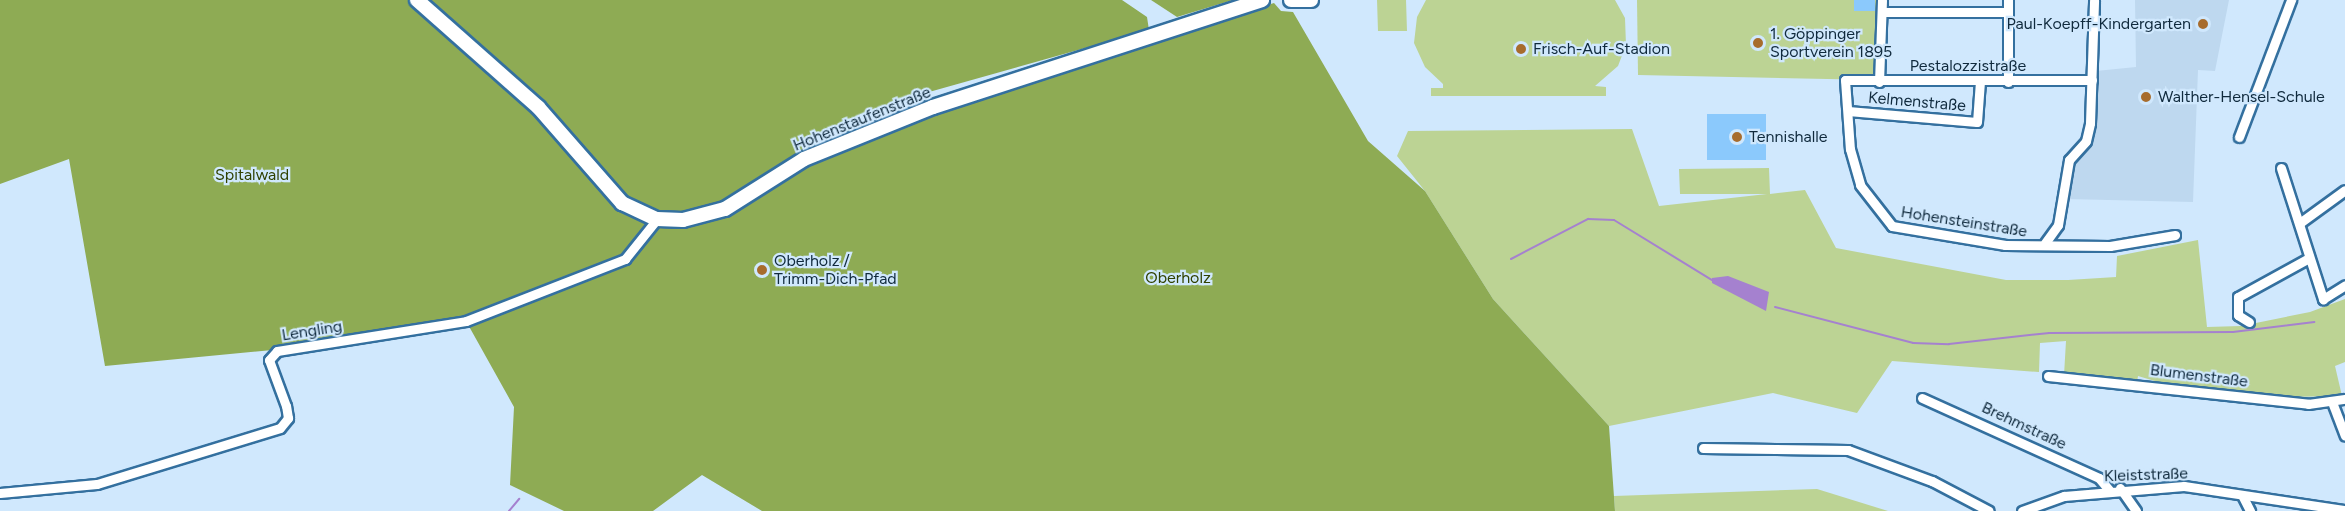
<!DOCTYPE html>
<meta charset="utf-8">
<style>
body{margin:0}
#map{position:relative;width:2345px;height:511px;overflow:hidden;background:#d0e8fd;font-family:Figtree,sans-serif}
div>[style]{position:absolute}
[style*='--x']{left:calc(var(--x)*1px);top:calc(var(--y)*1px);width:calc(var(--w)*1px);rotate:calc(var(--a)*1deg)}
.built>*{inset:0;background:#bed8ef}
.green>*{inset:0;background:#bcd394}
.forest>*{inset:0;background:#8eab54}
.water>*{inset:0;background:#a581cf}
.stream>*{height:2px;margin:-1px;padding:0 1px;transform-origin:1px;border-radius:1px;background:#a581cf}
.building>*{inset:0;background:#8bc9fc}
.roads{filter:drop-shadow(2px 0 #34709f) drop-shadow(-2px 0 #34709f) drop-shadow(0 2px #34709f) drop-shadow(0 -2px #34709f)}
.minor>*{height:9px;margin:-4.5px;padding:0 4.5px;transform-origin:4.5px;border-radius:4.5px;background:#fff}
.secondary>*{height:14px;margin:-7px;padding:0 7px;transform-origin:7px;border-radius:7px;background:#fff}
.dots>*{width:16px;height:16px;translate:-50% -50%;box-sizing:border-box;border:3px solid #d0e8fd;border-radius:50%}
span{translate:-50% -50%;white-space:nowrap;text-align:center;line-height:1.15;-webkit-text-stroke:4.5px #d0e8fd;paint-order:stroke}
.poi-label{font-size:16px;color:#102a3d}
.right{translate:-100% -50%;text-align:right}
.left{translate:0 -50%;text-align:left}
.street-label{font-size:16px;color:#102a3d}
.park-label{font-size:16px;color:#304100}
</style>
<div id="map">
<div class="built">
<div style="clip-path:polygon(2135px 0,2229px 0,2215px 71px,2198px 70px,2193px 202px,2066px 199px,2072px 162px,2089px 143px,2096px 71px,2136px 67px)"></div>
</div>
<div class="green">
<div style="clip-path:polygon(1377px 0,1406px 0,1407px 31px,1378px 31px)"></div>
<div style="clip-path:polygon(1426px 0,1615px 0,1625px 18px,1626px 45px,1618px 66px,1595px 86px,1606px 87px,1606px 96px,1431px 96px,1431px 88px,1443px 88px,1443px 84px,1425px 67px,1414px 43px,1417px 17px)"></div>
<div style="clip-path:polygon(1637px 0,1879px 0,1877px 80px,1638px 75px)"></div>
<div style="clip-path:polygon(1632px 129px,1659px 206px,1767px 194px,1680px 194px,1679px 169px,1769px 168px,1770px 194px,1805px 190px,1836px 248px,2006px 280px,2068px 280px,2116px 277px,2117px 256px,2198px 240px,2207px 327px,2241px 326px,2310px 312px,2345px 299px,2345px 362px,2335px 366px,2342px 396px,2283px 397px,2165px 384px,2138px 376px,2137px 382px,2064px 375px,2066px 341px,2040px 343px,2039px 372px,1892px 361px,1857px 413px,1773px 393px,1609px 426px,1493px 299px,1425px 191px,1397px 156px,1408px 131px)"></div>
<div style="clip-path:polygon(1817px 489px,1888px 511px,1615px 511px,1614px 496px)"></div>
</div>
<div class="forest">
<div style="clip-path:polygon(0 0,1122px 0,1147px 17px,1149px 30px,922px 94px,801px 155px,723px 206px,681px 215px,657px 214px,654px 223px,679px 226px,726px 214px,817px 157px,940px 109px,1274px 3px,1281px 11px,1293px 12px,1368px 141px,1425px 191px,1493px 299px,1609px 426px,1615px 511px,762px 511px,702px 475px,653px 511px,564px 511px,510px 485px,514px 407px,466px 321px,388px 339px,105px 366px,69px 159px,0 184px)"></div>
<div style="clip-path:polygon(1151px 0,1233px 0,1177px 17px)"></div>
</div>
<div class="water">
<div style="clip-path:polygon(1728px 276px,1769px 292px,1766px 311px,1712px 283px,1712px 278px)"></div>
</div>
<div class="stream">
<div style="--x:1511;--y:259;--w:87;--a:-27.5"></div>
<div style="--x:1588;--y:219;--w:26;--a:2"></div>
<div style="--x:1614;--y:220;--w:115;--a:31.5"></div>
<div style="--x:1775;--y:307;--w:143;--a:14.6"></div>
<div style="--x:1913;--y:343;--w:36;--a:2"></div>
<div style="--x:1949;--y:344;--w:101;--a:-6.3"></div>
<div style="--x:2049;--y:333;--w:184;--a:-0.3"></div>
<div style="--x:2233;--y:332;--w:82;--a:-7"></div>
<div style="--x:509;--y:511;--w:16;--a:-50"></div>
</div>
<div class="building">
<div style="clip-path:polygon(1854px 0,1875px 0,1875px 11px,1854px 11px)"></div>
<div style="clip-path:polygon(1707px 114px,1766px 114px,1766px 160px,1707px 160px)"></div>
</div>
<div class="roads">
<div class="minor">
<div style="--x:2008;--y:0;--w:82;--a:90"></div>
<div style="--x:1882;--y:12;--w:125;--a:0"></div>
<div style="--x:2092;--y:80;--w:247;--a:180"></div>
<div style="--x:1845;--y:80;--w:69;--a:85.9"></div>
<div style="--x:1850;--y:149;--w:37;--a:74"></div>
<div style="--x:1860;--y:185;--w:52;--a:52"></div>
<div style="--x:1892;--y:226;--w:115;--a:9.5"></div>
<div style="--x:2005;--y:245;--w:105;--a:0.5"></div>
<div style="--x:2110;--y:246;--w:66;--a:-9.6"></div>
<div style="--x:1879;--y:82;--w:82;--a:-87.9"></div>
<div style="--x:1848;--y:111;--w:129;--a:4.9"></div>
<div style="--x:1977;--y:122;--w:41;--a:-85.8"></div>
<div style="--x:2239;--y:137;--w:147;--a:-69.2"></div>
<div style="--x:2281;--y:168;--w:138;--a:72.2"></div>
<div style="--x:2323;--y:299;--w:26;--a:-32"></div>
<div style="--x:2301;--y:222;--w:54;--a:-36"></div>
<div style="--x:2045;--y:243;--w:22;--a:-54"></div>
<div style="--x:2058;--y:225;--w:66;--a:-80.4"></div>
<div style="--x:2069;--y:160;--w:25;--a:-48"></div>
<div style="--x:2086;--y:141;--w:18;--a:-77"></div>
<div style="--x:2090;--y:123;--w:123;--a:-88.1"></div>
<div style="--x:2249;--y:322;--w:13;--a:-148"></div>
<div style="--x:2238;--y:315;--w:18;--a:-90"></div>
<div style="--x:2238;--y:297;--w:81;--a:-28.8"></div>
<div style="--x:2048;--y:376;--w:262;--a:6.1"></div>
<div style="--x:2308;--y:404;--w:37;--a:-8"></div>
<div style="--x:1922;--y:398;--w:194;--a:24.3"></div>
<div style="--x:2099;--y:478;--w:16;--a:50"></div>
<div style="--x:2332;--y:402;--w:36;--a:69"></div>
<div style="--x:1703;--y:448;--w:145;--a:0.8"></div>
<div style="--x:1848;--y:450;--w:90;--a:20.3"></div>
<div style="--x:1932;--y:481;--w:64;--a:27.8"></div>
<div style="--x:2120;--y:488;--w:28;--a:55"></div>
<div style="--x:0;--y:493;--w:97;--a:-5.3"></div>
<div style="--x:97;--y:484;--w:191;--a:-17"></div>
<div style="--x:280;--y:428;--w:13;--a:-51"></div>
<div style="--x:288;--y:418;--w:12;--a:-99"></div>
<div style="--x:286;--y:406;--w:49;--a:-110.3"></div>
<div style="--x:269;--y:360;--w:12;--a:-48"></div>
<div style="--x:277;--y:351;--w:191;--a:-9"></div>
<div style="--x:466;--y:321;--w:171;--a:-21.3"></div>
<div style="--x:625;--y:259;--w:51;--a:-51.3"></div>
<div style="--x:2243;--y:497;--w:16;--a:63"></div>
<div style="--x:2022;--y:511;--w:45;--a:-19.7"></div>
<div style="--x:2064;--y:496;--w:120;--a:-4.8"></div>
<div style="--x:2184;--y:486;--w:163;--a:8.5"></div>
</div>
<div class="secondary">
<div style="--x:417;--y:0;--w:162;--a:41.5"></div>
<div style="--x:538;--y:107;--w:128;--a:48.8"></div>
<div style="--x:622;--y:203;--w:38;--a:25"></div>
<div style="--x:657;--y:219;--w:26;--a:2"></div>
<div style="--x:683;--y:220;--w:43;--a:-14.7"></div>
<div style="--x:725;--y:209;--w:93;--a:-32.3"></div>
<div style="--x:804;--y:159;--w:139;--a:-22"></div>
<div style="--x:933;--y:107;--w:346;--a:-18"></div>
<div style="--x:1291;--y:0;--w:20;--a:0"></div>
</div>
</div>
<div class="dots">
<div style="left:2203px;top:24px;background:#a76c2d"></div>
<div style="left:1758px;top:43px;background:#a76c2d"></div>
<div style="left:1521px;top:49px;background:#a76c2d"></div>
<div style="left:2146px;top:97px;background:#a76c2d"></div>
<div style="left:1737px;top:137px;background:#a76c2d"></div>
<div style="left:762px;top:270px;background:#a76c2d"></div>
</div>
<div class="poi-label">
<span class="right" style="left:2191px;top:24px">Paul-Koepff-Kindergarten</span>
<span class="left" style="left:1770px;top:43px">1. Göppinger<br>Sportverein 1895</span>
<span class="left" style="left:1533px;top:49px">Frisch-Auf-Stadion</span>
<span class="left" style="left:2158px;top:97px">Walther-Hensel-Schule</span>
<span class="left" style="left:1749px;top:137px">Tennishalle</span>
<span class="left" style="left:774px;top:270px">Oberholz /<br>Trimm-Dich-Pfad</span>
</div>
<div class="street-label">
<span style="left:1968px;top:66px">Pestalozzistraße</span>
<span style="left:1917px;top:102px;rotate:5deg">Kelmenstraße</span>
<span style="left:862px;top:119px;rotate:-22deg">Hohenstaufenstraße</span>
<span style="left:1964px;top:222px;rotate:9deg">Hohensteinstraße</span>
<span style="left:312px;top:331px;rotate:-9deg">Lengling</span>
<span style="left:2199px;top:376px;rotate:7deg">Blumenstraße</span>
<span style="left:2024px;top:426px;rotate:25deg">Brehmstraße</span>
<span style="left:2146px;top:475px;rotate:-2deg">Kleiststraße</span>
</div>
<div class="park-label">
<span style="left:252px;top:175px">Spitalwald</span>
<span style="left:1178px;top:278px">Oberholz</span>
</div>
</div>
